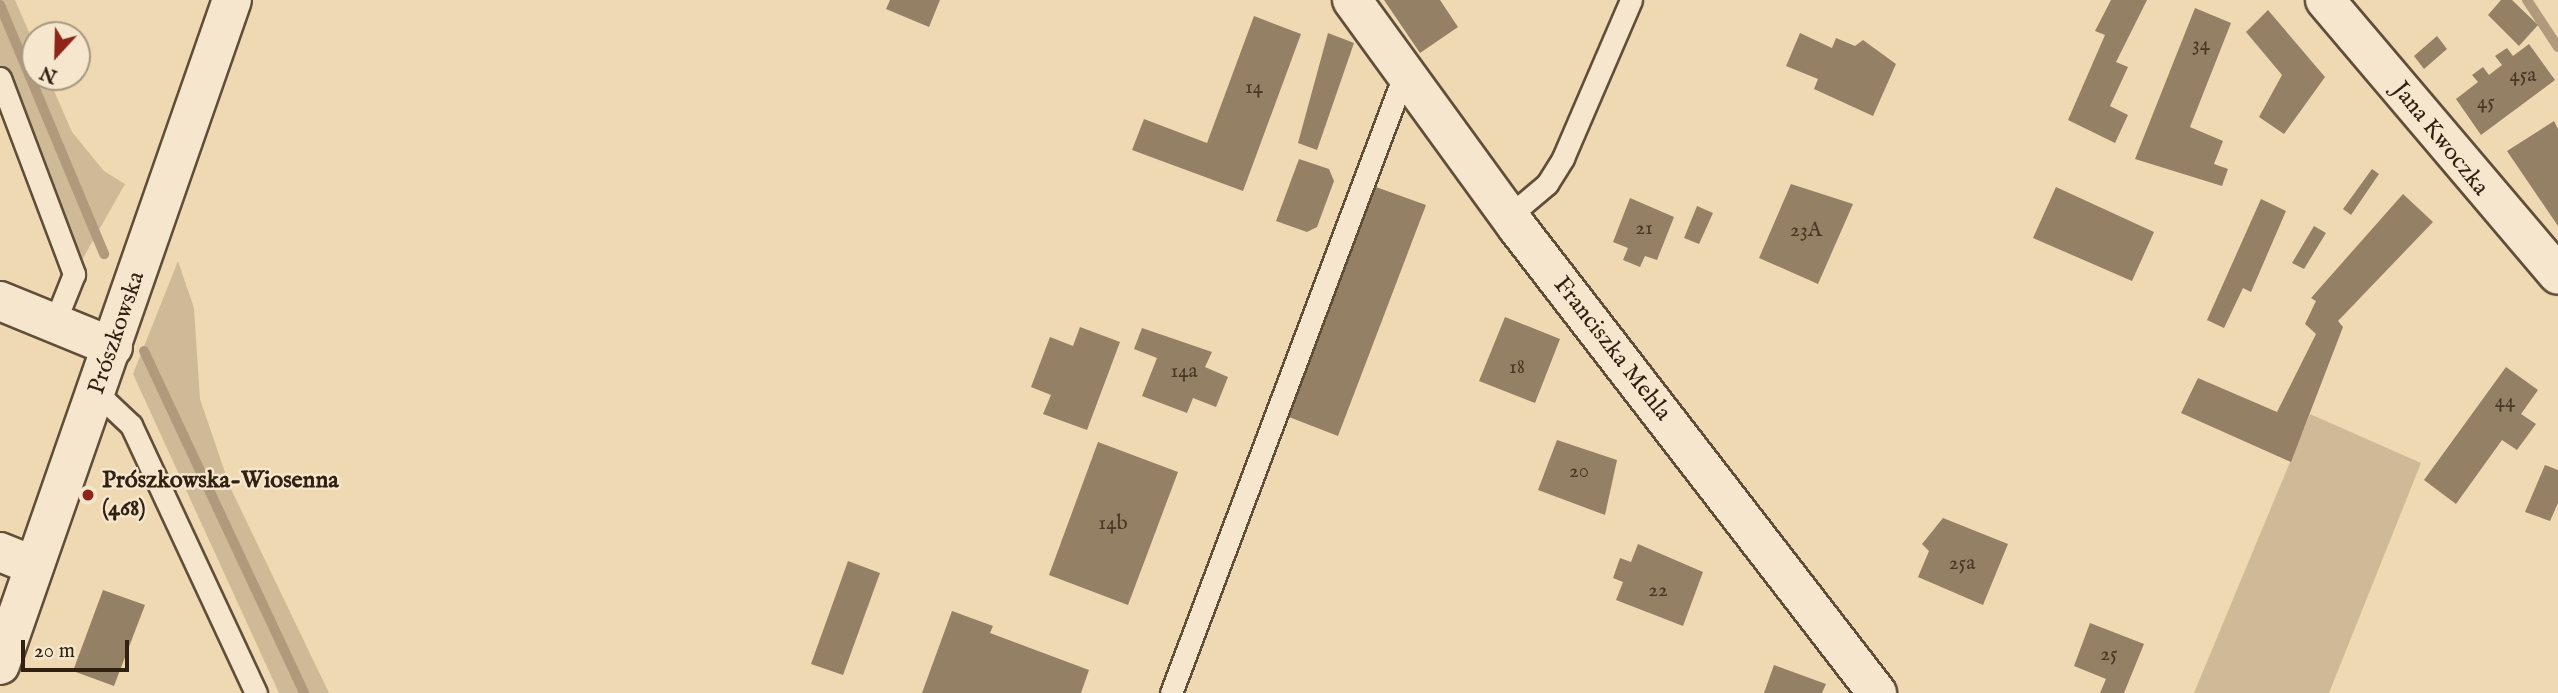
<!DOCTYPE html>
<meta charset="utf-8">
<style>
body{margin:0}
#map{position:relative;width:2558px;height:693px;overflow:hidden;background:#efd9b2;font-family:"IM FELL English",serif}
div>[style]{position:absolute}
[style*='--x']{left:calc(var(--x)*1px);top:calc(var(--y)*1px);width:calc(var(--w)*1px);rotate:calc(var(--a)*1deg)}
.green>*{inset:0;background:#cfba97}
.stream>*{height:10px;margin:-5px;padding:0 5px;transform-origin:5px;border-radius:5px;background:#af9a7b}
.building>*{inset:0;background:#948065}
.roads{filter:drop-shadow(2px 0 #614e39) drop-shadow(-2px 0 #614e39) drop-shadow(0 2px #614e39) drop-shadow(0 -2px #614e39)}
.service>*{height:21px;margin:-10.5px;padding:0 10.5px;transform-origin:10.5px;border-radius:10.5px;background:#f5e6cd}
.minor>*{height:38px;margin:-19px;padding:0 19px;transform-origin:19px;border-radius:19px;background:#f5e6cd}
.tertiary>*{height:38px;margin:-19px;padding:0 19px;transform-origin:19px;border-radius:19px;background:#f5e6cd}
.secondary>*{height:38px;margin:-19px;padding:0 19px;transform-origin:19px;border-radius:19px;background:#f5e6cd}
.dots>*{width:19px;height:19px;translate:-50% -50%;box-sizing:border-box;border:4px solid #f5e6cd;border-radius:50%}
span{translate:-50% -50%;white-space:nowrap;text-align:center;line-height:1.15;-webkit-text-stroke:5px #f5e6cd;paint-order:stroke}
.number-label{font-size:21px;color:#4a3826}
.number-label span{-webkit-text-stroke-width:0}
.street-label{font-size:24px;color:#322011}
.poi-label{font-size:24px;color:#322011;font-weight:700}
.left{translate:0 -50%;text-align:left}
.north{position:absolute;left:21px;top:21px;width:70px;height:70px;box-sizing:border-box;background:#f5e6cd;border:2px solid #a79782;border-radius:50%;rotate:202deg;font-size:19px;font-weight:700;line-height:28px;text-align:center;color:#322011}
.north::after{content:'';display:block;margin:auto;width:24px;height:32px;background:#8f2418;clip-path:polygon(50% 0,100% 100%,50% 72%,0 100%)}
.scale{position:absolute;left:21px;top:640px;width:108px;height:32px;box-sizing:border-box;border:4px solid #322011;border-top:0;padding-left:9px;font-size:21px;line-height:24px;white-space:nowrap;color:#322011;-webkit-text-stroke:5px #f5e6cd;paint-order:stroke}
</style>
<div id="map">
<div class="green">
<div style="clip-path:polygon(0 0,15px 0,35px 46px,35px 77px,48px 77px,72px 132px,104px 171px,125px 184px,74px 274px,0 78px)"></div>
<div style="clip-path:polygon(178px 261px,194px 308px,200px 399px,230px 487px,329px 693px,279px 693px,133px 374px)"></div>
<div style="clip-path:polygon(2310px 414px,2421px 463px,2329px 693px,2194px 693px)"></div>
</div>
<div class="stream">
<div style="--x:2527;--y:0;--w:56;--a:56.6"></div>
<div style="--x:0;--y:5;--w:270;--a:67.3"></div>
<div style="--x:144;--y:351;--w:378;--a:64.9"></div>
</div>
<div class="building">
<div style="clip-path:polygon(890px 0,940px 0,929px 27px,886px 9px)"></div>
<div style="clip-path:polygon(1384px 0,1440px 0,1458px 27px,1420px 53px)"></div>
<div style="clip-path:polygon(2111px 0,2147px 0,2116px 62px,2128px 67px,2110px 106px,2128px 115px,2115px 143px,2068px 120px,2105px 35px,2095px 31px)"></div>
<div style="clip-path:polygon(2501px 0,2512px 0,2538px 25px,2519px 46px,2488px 15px)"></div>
<div style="clip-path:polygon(2195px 8px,2231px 23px,2190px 127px,2223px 141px,2214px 164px,2228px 169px,2222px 186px,2135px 159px)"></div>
<div style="clip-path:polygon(2268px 10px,2325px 77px,2284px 134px,2259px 117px,2282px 75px,2246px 32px)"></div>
<div style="clip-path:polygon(1254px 16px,1301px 34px,1243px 191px,1132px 150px,1144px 119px,1207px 143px)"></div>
<div style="clip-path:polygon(1328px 33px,1354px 43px,1317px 150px,1298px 143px)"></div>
<div style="clip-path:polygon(1800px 33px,1832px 48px,1836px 38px,1855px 46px,1863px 40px,1896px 64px,1873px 116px,1814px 89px,1818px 79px,1786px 66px)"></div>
<div style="clip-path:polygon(2437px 36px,2447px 49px,2424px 69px,2414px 56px)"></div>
<div style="clip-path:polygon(2529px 44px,2555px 80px,2481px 135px,2456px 99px,2478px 82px,2472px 75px,2483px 67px,2489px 75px,2502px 65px,2495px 56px,2507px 48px,2513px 56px)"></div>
<div style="clip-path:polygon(2554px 121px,2558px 129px,2558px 226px,2507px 151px)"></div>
<div style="clip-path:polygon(1299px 159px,1329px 169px,1334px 181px,1317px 227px,1307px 232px,1276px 221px)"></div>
<div style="clip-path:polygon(2372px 169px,2379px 174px,2351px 215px,2343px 209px)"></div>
<div style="clip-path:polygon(1791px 184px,1853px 204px,1818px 284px,1759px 258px)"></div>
<div style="clip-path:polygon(1376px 187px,1426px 205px,1338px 436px,1289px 417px)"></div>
<div style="clip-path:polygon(2056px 187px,2154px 232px,2132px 281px,2033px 238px)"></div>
<div style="clip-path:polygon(2403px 194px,2433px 222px,2338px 321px,2343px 327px,2291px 462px,2181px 413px,2198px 378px,2277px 412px,2316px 334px,2305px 324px,2316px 301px,2311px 298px)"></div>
<div style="clip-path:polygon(1630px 198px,1674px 217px,1657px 260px,1645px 256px,1640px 267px,1623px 260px,1628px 248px,1613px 242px)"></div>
<div style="clip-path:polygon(2261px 199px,2286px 211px,2251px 292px,2243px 288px,2224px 328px,2207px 320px)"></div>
<div style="clip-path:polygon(1697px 206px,1713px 213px,1699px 244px,1684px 238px)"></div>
<div style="clip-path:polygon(2314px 226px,2326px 233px,2304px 269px,2292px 263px)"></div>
<div style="clip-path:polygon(1505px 317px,1560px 339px,1535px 403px,1479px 381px)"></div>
<div style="clip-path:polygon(1080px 327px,1120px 342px,1087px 430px,1043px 414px,1051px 395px,1031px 387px,1050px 337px,1073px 346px)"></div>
<div style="clip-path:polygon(1142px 328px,1212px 352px,1205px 367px,1228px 377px,1216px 407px,1193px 398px,1187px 413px,1142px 396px,1157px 358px,1134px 349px)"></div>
<div style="clip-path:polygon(2506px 367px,2538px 390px,2521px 414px,2536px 424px,2517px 450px,2502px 440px,2456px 504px,2424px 480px)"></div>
<div style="clip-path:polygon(1557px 440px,1617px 460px,1605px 515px,1538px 490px)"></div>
<div style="clip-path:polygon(1098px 442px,1178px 472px,1128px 605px,1049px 575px)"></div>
<div style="clip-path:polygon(2545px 465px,2558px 470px,2558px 503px,2550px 521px,2525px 512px)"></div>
<div style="clip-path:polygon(1943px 518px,2008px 544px,1983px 605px,1918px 577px,1929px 551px,1922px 544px)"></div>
<div style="clip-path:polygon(1638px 544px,1703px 572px,1683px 626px,1616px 600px,1623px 582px,1613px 578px,1620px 558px,1631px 562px)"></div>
<div style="clip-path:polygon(848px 561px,880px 573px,843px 675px,811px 664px)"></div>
<div style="clip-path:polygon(103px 590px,145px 605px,114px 686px,73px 671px)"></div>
<div style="clip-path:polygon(952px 611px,993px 626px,990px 633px,1089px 670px,1081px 693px,922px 693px)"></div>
<div style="clip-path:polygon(2090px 623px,2144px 644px,2124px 693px,2100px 693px,2106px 679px,2074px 666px)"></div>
<div style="clip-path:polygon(1774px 665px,1826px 684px,1822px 693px,1764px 693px)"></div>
</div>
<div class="roads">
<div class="service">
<div style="--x:0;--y:78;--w:210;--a:69.3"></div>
<div style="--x:74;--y:274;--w:54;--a:111.8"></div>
<div style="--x:1509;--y:216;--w:50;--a:-40.1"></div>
<div style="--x:1547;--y:184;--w:31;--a:-58"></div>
<div style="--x:1563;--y:158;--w:172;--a:-66.7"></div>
<div style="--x:97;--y:393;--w:47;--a:43.3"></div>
<div style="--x:131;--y:425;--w:296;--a:65"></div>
<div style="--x:1171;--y:693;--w:660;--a:-69.34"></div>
</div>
<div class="minor">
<div style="--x:1352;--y:0;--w:281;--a:54"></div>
<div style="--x:1517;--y:227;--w:589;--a:52.31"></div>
<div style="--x:0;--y:301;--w:122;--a:22.2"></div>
<div style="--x:0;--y:552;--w:37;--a:22"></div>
</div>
<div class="tertiary">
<div style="--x:2325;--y:0;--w:360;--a:49.7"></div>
</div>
<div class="secondary">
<div style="--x:0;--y:665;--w:704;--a:-70.77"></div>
</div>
</div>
<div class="dots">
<div style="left:88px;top:495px;background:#8f2418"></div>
</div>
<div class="number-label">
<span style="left:2201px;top:45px">34</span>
<span style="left:2523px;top:76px">45a</span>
<span style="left:1254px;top:88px">14</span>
<span style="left:2486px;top:103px">45</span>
<span style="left:1644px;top:229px">21</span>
<span style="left:1806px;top:231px">23A</span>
<span style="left:1517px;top:368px">18</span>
<span style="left:1184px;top:372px">14a</span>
<span style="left:2505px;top:402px">44</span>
<span style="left:1579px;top:472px">20</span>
<span style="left:1113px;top:524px">14b</span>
<span style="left:1962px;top:564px">25a</span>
<span style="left:1658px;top:591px">22</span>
<span style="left:2109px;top:655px">25</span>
</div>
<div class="street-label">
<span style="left:2440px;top:139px;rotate:51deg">Jana Kwoczka</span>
<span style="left:117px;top:333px;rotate:-71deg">Prószkowska</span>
<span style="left:1612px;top:349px;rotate:52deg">Franciszka Mehla</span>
</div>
<div class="poi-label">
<span class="left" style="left:102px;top:495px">Prószkowska-Wiosenna<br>(468)</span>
</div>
<div class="north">N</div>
<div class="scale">20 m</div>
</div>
